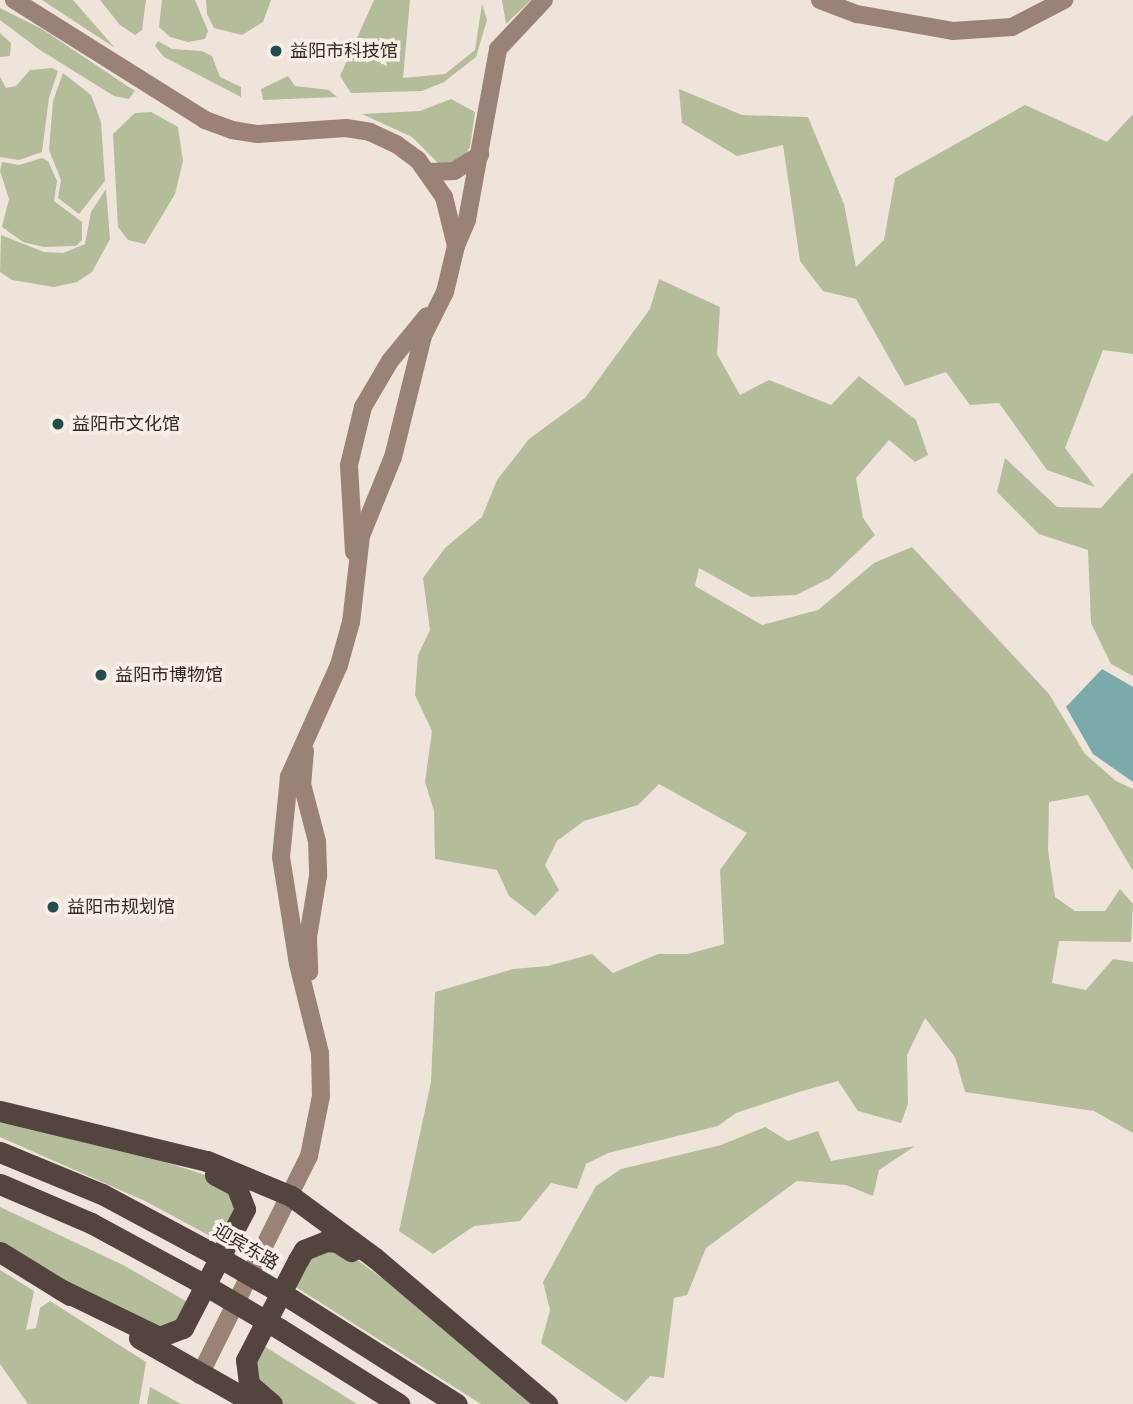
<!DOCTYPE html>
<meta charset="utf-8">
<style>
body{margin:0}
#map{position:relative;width:1133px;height:1404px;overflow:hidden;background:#efe4d9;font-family:"Fira Sans","Noto Sans SC",sans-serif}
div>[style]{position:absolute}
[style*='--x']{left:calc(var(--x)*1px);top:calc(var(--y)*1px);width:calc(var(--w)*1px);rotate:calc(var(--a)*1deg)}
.green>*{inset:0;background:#b3bd9a}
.water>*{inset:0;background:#7aaaaa}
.secondary>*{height:18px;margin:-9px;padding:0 9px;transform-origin:9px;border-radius:9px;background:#9a8278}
.highway>*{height:21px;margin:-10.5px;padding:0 10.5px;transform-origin:10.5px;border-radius:10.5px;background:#53443e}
.highway-bridge>*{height:21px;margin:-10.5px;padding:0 10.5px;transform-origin:10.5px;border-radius:10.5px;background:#53443e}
.dots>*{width:19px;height:19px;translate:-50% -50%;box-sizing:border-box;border:4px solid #f7eee5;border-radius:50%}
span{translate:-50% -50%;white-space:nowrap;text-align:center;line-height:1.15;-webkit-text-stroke:7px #f7eee5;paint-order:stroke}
.poi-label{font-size:18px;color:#332a26}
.left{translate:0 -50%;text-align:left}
.street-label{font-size:18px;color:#332a26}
</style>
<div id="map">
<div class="green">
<div style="clip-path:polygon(42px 0,73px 0,115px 48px)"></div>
<div style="clip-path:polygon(100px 0,146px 0,142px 30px,135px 35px,120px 25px)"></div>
<div style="clip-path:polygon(162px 0,195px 0,208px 31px,205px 39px,188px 42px,170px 37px,159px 27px)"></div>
<div style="clip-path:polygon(271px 0,263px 22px,242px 35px,214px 28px,207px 14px,206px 0)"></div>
<div style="clip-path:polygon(374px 0,410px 0,403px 78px,445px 74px,475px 50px,482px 4px,487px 20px,476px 57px,444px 82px,422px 91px,351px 93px,340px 76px)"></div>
<div style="clip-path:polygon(502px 0,531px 0,506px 24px)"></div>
<div style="clip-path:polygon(0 8px,42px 29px,135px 91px,129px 99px,114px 96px,40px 50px,0 20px)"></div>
<div style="clip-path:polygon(0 33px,11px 43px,10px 56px,0 57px)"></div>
<div style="clip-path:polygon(158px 41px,172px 49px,202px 51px,212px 56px,220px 77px,241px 87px,241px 97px,164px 57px,155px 46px)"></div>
<div style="clip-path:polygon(52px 68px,58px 71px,49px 98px,42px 152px,19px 160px,0 157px,0 77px,6px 88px,16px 86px,30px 70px)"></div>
<div style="clip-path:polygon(63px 73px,91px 95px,101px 122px,105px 181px,79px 214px,58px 198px,61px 180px,49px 150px,53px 101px)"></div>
<div style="clip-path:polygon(288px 76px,295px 86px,329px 90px,337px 97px,263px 100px,261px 89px)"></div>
<div style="clip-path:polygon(679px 89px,742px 115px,808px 117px,844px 204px,856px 267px,884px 240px,895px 178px,1025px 105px,1107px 142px,1133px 114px,1133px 354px,1103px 350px,1065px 448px,1095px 487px,1047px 470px,999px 403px,970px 405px,946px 372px,905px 386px,856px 299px,823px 291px,800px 261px,783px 145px,737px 156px,682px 123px)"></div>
<div style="clip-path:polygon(451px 99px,475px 112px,470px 147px,462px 159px,440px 165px,412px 137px,362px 114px,420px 111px)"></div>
<div style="clip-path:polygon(151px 112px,178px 127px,183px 161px,175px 194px,145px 244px,128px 240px,118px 227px,113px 134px,135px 113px)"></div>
<div style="clip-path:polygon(42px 158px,48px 161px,57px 181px,54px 201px,82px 222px,82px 240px,76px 246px,44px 247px,23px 242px,2px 227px,9px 199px,0 171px,2px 162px,19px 165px)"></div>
<div style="clip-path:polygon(106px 189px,110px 239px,92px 272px,77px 282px,54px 287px,12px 280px,0 272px,1px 235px,44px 252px,63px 253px,85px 244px,91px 212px)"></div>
<div style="clip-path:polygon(659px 279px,720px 307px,717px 354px,740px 395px,769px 380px,831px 405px,859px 376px,916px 420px,928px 455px,915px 462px,889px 440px,856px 478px,863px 518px,875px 535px,830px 578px,796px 595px,751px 597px,699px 568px,695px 586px,762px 625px,818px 610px,874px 563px,912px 547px,1049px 694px,1085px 754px,1116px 781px,1133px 789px,1133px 871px,1088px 795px,1049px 802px,1048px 850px,1055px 897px,1075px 911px,1105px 911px,1120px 889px,1133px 904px,1131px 942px,1059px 941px,1052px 983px,1086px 990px,1113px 959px,1133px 962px,1133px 1133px,1094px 1111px,965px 1092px,955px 1057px,925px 1018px,907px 1055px,908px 1104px,901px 1123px,858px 1111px,838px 1081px,799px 1092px,736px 1113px,718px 1126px,608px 1153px,586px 1164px,577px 1189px,551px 1183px,520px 1221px,474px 1226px,433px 1254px,399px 1231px,431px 1082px,435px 992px,513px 969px,548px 966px,592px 954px,613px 973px,658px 954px,688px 954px,724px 944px,720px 870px,747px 833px,659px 784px,638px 805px,584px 821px,557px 841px,545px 865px,559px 890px,535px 916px,509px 896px,497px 870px,435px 859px,434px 811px,425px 782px,432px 731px,415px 695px,418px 655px,430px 630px,423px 578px,445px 548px,482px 517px,497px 480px,529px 439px,585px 398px,650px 309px)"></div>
<div style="clip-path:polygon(1005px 458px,1057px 507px,1101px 508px,1133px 472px,1133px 676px,1111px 664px,1091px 623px,1088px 550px,1039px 534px,997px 492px)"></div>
<div style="clip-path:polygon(0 1119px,94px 1139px,218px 1179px,239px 1201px,225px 1244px,145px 1201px,0 1137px)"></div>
<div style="clip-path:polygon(765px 1127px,788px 1141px,818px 1131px,831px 1161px,915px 1146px,879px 1170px,873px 1196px,846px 1185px,797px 1181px,706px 1248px,687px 1295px,674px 1298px,664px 1378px,650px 1376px,626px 1402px,541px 1343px,550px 1310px,543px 1282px,596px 1186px,621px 1169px,721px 1145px)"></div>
<div style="clip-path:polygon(0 1207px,123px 1265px,191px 1304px,184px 1321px,152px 1331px,0 1243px)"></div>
<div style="clip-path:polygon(322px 1247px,346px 1252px,410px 1298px,537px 1404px,481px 1404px,291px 1284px,303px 1261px)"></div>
<div style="clip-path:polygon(0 1270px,34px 1291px,26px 1330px,36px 1328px,40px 1308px,50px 1301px,146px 1362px,139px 1404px,28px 1404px,0 1364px)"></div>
<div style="clip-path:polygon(259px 1343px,357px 1404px,282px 1404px,265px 1395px,251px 1359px)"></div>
<div style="clip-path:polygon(150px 1387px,181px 1404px,147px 1404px)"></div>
</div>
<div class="water">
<div style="clip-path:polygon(1102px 669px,1133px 687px,1133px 782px,1093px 754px,1066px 707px)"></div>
</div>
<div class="secondary">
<div style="--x:14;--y:0;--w:226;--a:32.1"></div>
<div style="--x:205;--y:120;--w:29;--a:20"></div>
<div style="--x:232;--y:130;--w:26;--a:9"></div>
<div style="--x:258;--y:134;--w:88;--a:-3.9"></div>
<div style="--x:346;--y:128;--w:24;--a:9"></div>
<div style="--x:370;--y:132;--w:29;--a:25"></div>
<div style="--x:396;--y:144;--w:27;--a:36"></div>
<div style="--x:418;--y:160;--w:45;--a:54.9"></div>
<div style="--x:444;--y:197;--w:50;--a:76.2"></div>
<div style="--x:456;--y:246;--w:47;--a:103.4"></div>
<div style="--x:445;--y:292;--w:49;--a:116.6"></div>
<div style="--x:423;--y:336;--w:125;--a:103.9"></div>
<div style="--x:393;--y:457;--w:85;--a:112.1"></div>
<div style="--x:361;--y:536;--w:87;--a:96.6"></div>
<div style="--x:351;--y:622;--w:45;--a:105.6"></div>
<div style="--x:339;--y:665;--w:123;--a:114.1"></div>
<div style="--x:289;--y:777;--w:80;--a:95.7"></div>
<div style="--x:281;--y:857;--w:108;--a:81"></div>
<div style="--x:298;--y:964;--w:92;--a:76.1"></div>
<div style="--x:320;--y:1053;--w:43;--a:88.7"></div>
<div style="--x:321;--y:1096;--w:61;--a:101.3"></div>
<div style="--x:309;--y:1156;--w:245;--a:116.5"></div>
<div style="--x:820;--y:0;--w:40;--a:21"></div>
<div style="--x:857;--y:14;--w:97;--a:10"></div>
<div style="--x:953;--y:31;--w:59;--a:-3.9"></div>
<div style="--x:1012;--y:27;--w:59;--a:-27.4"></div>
<div style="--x:428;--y:172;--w:26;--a:-2"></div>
<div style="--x:454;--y:171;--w:31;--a:-32"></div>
<div style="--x:456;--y:246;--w:28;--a:-67"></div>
<div style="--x:467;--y:220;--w:174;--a:-79.7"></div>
<div style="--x:498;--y:49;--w:67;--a:-46.8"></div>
<div style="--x:354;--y:552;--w:87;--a:-93.3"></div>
<div style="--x:349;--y:465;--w:60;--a:-76.4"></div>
<div style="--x:363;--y:407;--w:53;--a:-59.6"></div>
<div style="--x:390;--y:361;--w:58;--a:-50.6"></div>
<div style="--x:305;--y:751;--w:33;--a:95"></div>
<div style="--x:302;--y:784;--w:59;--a:75.3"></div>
<div style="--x:317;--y:841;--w:35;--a:88"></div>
<div style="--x:318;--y:876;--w:62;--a:99.3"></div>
<div style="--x:308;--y:937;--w:35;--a:88"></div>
</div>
<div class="highway">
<div style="--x:0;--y:1111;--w:213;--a:13.6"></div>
<div style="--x:207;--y:1161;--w:91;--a:22.6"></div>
<div style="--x:291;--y:1196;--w:104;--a:36.4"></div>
<div style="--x:375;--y:1258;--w:226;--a:40.3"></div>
<div style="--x:0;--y:1152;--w:110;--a:22.4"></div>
<div style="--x:102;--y:1194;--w:123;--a:28.2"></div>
<div style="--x:0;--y:1184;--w:99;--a:23.2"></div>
<div style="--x:91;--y:1223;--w:119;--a:28.5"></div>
<div style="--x:0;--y:1252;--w:82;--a:31.6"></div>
<div style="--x:60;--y:1289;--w:110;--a:25.9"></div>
<div style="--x:159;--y:1337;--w:26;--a:-21"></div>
<div style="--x:183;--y:1328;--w:134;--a:-62.5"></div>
<div style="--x:245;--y:1209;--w:25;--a:-111"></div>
<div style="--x:236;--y:1186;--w:24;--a:-152"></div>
<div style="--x:293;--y:1300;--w:194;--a:32.4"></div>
<div style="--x:280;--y:1329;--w:141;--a:32.2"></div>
<div style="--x:139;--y:1338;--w:133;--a:29.6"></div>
<div style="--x:272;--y:1404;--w:30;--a:-139"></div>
<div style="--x:249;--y:1384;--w:24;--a:-97"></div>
<div style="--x:246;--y:1360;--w:113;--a:-62.5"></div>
<div style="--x:298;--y:1260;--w:12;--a:-59"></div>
<div style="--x:304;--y:1250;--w:24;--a:-22"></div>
<div style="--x:326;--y:1241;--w:11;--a:5"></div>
<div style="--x:337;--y:1242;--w:17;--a:33"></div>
</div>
<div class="highway-bridge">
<div style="--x:210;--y:1252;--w:96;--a:30"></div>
<div style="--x:196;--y:1280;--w:97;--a:30.3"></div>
</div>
<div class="dots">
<div style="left:276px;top:51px;background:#1f5051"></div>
<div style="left:58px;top:424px;background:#1f5051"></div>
<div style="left:101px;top:675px;background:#1f5051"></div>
<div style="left:53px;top:907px;background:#1f5051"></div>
</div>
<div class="poi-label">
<span class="left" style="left:290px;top:51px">益阳市科技馆</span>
<span class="left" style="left:72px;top:424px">益阳市文化馆</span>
<span class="left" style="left:115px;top:675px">益阳市博物馆</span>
<span class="left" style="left:67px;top:907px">益阳市规划馆</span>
</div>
<div class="street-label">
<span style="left:246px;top:1247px;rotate:30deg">迎宾东路</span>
</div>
</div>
